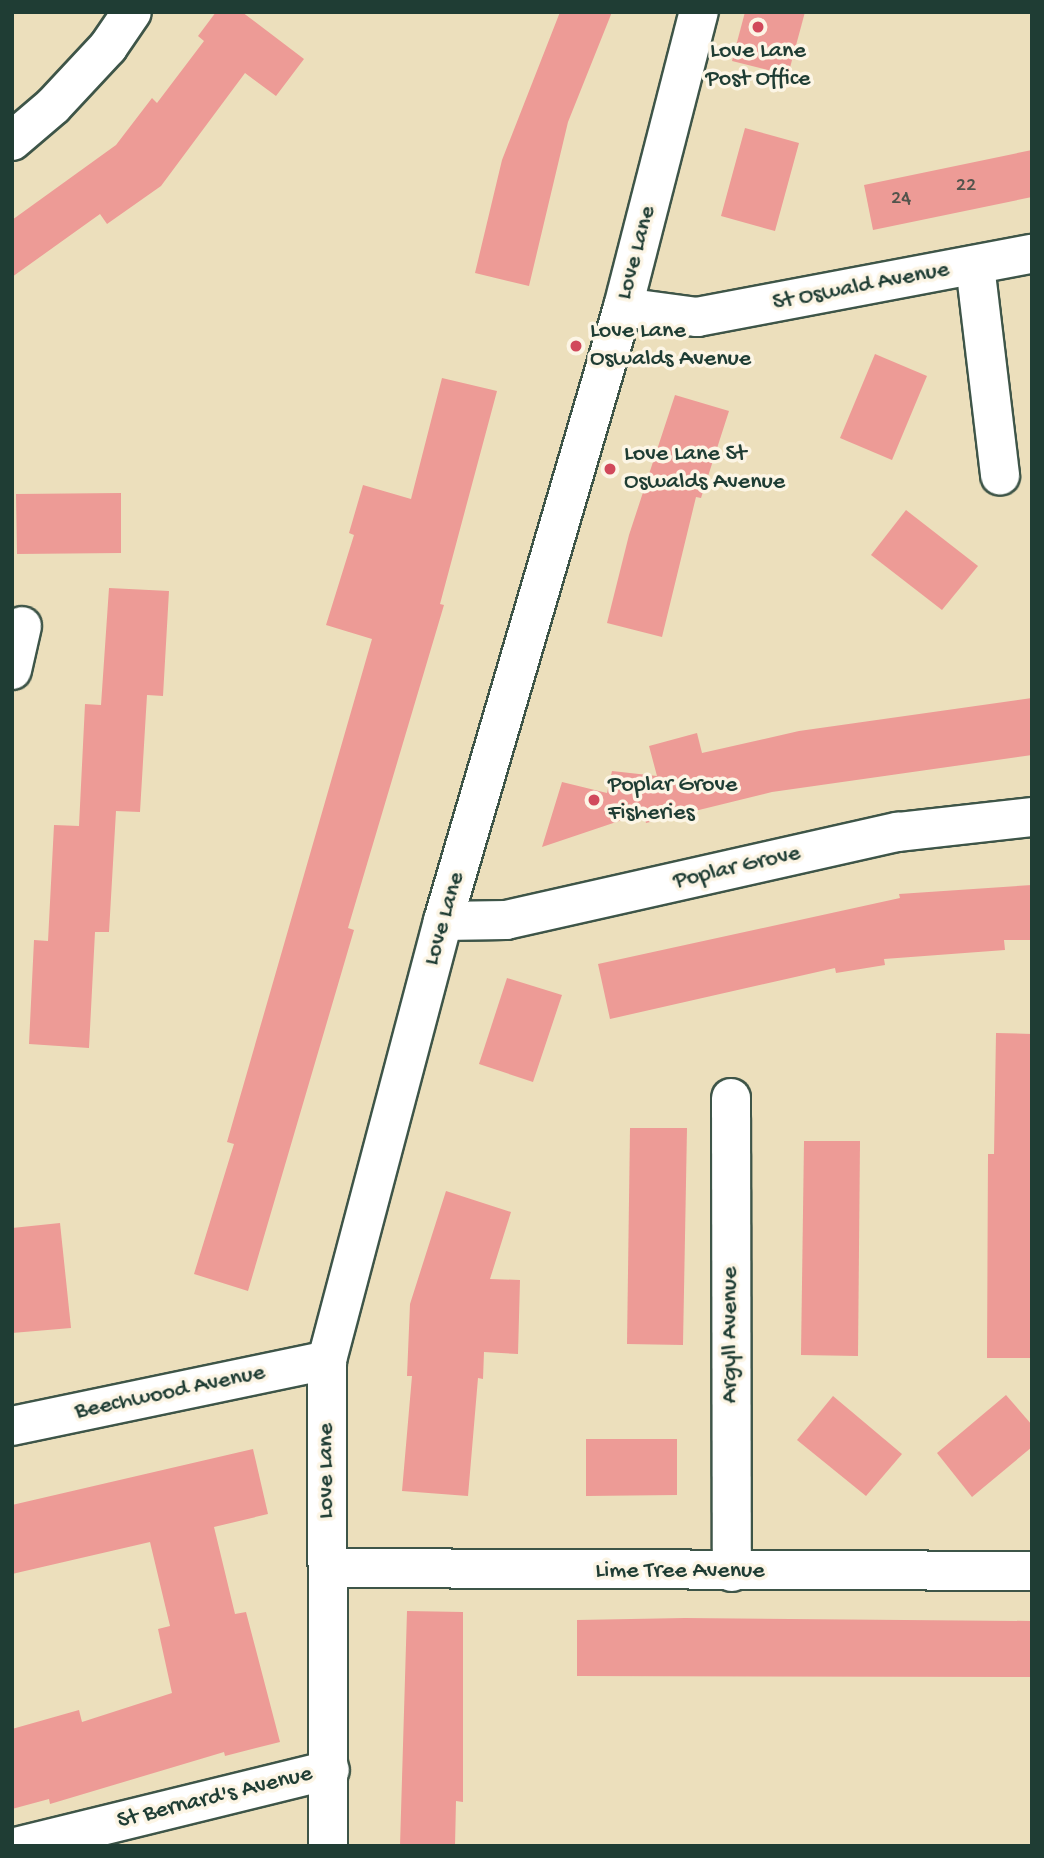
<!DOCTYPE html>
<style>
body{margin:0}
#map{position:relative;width:1044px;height:1858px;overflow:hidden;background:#ecdfbc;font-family:"Gochi Hand",sans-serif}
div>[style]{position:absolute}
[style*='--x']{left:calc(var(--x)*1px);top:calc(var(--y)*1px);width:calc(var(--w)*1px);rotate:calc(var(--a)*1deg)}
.building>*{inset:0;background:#ed9b96}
.roads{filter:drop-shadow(2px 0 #3e5548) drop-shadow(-2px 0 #3e5548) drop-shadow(0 2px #3e5548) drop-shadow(0 -2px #3e5548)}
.minor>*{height:38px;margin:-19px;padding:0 19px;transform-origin:19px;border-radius:19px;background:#fff}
.dots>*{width:19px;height:19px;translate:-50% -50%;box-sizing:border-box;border:4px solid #fcf5e5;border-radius:50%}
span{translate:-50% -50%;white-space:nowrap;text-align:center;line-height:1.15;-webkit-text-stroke:7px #fcf5e5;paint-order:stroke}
.number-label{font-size:21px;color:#52544c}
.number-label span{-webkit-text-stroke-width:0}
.poi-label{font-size:24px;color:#1f3d34}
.left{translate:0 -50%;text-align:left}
.street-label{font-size:24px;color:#1f3d34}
.frame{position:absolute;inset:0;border:14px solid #1f3d34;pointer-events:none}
</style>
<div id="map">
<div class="building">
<div style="clip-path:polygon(216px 12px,242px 12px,304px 59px,276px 96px,245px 73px,161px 186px,107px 224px,100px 214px,12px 277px,12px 220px,116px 145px,152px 98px,157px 103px,204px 41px,198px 36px)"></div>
<div style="clip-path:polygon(560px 12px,612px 12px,568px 122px,529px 286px,475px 273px,502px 160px)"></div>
<div style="clip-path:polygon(745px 12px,805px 12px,788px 75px,732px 61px)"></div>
<div style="clip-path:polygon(745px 128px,799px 143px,775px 231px,721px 216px)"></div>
<div style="clip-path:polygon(1032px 150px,1032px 197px,873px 230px,864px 185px)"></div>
<div style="clip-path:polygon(875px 354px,927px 376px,892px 460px,840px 438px)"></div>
<div style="clip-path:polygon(442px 378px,497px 391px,440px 604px,444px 605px,348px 928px,354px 930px,248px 1291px,194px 1274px,234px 1144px,227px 1142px,372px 639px,326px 625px,354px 535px,349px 533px,363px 485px,411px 499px)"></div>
<div style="clip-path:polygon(675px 395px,729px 411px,701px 498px,696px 497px,662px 637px,607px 623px,629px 535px)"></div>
<div style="clip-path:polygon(121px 493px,121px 553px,17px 554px,16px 494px)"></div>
<div style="clip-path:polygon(906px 510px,978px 566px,942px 610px,871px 555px)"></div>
<div style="clip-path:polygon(109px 588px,169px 591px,163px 696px,147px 695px,140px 812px,116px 811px,109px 932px,95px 932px,89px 1048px,29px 1044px,34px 940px,48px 941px,54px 825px,79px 826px,85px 704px,101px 705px)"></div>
<div style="clip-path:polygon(1032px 698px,1032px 755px,772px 792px,646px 823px,643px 813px,542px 847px,562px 782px,607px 793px,612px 771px,657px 776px,649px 746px,697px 733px,702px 753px,799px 731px)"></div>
<div style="clip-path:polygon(1032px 885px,1032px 940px,1004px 940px,1005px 950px,884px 959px,885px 965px,836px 973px,835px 968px,610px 1019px,598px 964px,900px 898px,899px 894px)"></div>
<div style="clip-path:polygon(507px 978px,562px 995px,533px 1082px,479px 1064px)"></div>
<div style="clip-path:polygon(996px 1033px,1032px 1034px,1032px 1358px,987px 1358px,988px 1154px,994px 1154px)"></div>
<div style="clip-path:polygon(630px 1128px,687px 1128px,683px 1345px,627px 1344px)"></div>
<div style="clip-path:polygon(804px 1141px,860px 1141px,858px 1356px,801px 1355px)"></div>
<div style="clip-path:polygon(446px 1191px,511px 1212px,490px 1279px,520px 1280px,518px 1354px,484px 1352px,483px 1379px,478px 1378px,468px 1496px,402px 1491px,412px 1376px,407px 1376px,410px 1304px)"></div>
<div style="clip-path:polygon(60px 1223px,71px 1328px,12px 1333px,12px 1228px)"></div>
<div style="clip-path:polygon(1006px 1395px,1032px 1425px,1032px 1447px,972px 1497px,937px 1453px)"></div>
<div style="clip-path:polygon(833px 1396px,902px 1454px,866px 1496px,797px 1440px)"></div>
<div style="clip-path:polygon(586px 1439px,677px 1439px,677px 1495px,586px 1496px)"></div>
<div style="clip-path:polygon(253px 1449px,268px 1514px,214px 1527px,235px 1614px,246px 1612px,280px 1742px,225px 1756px,224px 1752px,50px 1804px,49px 1799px,12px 1809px,12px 1729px,79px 1710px,82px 1722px,172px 1693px,158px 1629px,170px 1626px,150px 1542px,12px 1574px,12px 1505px)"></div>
<div style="clip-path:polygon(407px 1611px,463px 1612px,463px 1802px,456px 1801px,455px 1846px,400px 1846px)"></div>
<div style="clip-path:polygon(685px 1618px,1031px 1621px,1031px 1677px,577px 1676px,577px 1620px)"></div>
</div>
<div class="roads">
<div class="minor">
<div style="--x:12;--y:141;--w:54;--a:-40.5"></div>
<div style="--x:53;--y:106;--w:81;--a:-47"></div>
<div style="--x:108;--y:47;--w:42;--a:-55.6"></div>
<div style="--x:975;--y:265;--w:212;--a:83.2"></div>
<div style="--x:623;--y:307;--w:75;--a:7.7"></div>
<div style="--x:697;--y:317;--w:341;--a:-10.7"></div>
<div style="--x:12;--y:670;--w:45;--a:-77.2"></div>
<div style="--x:443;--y:921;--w:63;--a:-0.9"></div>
<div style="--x:506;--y:920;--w:402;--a:-12.7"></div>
<div style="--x:898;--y:832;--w:135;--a:-6.4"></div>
<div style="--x:731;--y:1098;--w:474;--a:89.9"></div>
<div style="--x:12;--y:1426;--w:322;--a:-11.8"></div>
<div style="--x:328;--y:1568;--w:704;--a:0.24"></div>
<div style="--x:20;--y:1846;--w:319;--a:-13.8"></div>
<div style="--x:328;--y:1846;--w:486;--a:-90.1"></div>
<div style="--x:327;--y:1360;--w:454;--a:-75.2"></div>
<div style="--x:443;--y:921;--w:640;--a:-73.66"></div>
<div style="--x:623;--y:307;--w:305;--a:-75.6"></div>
</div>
</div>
<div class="dots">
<div style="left:758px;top:27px;background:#d1495b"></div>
<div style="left:576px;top:346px;background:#d1495b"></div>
<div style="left:610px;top:469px;background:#d1495b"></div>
<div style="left:594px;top:800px;background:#d1495b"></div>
</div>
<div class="number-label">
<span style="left:966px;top:187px">22</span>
<span style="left:901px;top:200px">24</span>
</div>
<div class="poi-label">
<span style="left:758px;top:66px">Love Lane<br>Post Office</span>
<span class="left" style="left:590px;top:346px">Love Lane<br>Oswalds Avenue</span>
<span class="left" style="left:624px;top:469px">Love Lane St<br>Oswalds Avenue</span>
<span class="left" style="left:608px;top:800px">Poplar Grove<br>Fisheries</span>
</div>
<div class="street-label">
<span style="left:637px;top:253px;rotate:-75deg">Love Lane</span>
<span style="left:861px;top:287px;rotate:-11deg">St Oswald Avenue</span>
<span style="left:737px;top:868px;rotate:-13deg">Poplar Grove</span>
<span style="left:445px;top:919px;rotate:-74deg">Love Lane</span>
<span style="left:731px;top:1335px;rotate:-90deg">Argyll Avenue</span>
<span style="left:170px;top:1393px;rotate:-12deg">Beechwood Avenue</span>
<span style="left:327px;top:1471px;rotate:-90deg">Love Lane</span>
<span style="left:680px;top:1572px">Lime Tree Avenue</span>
<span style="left:215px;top:1798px;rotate:-14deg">St Bernard's Avenue</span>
</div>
<div class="frame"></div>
</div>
